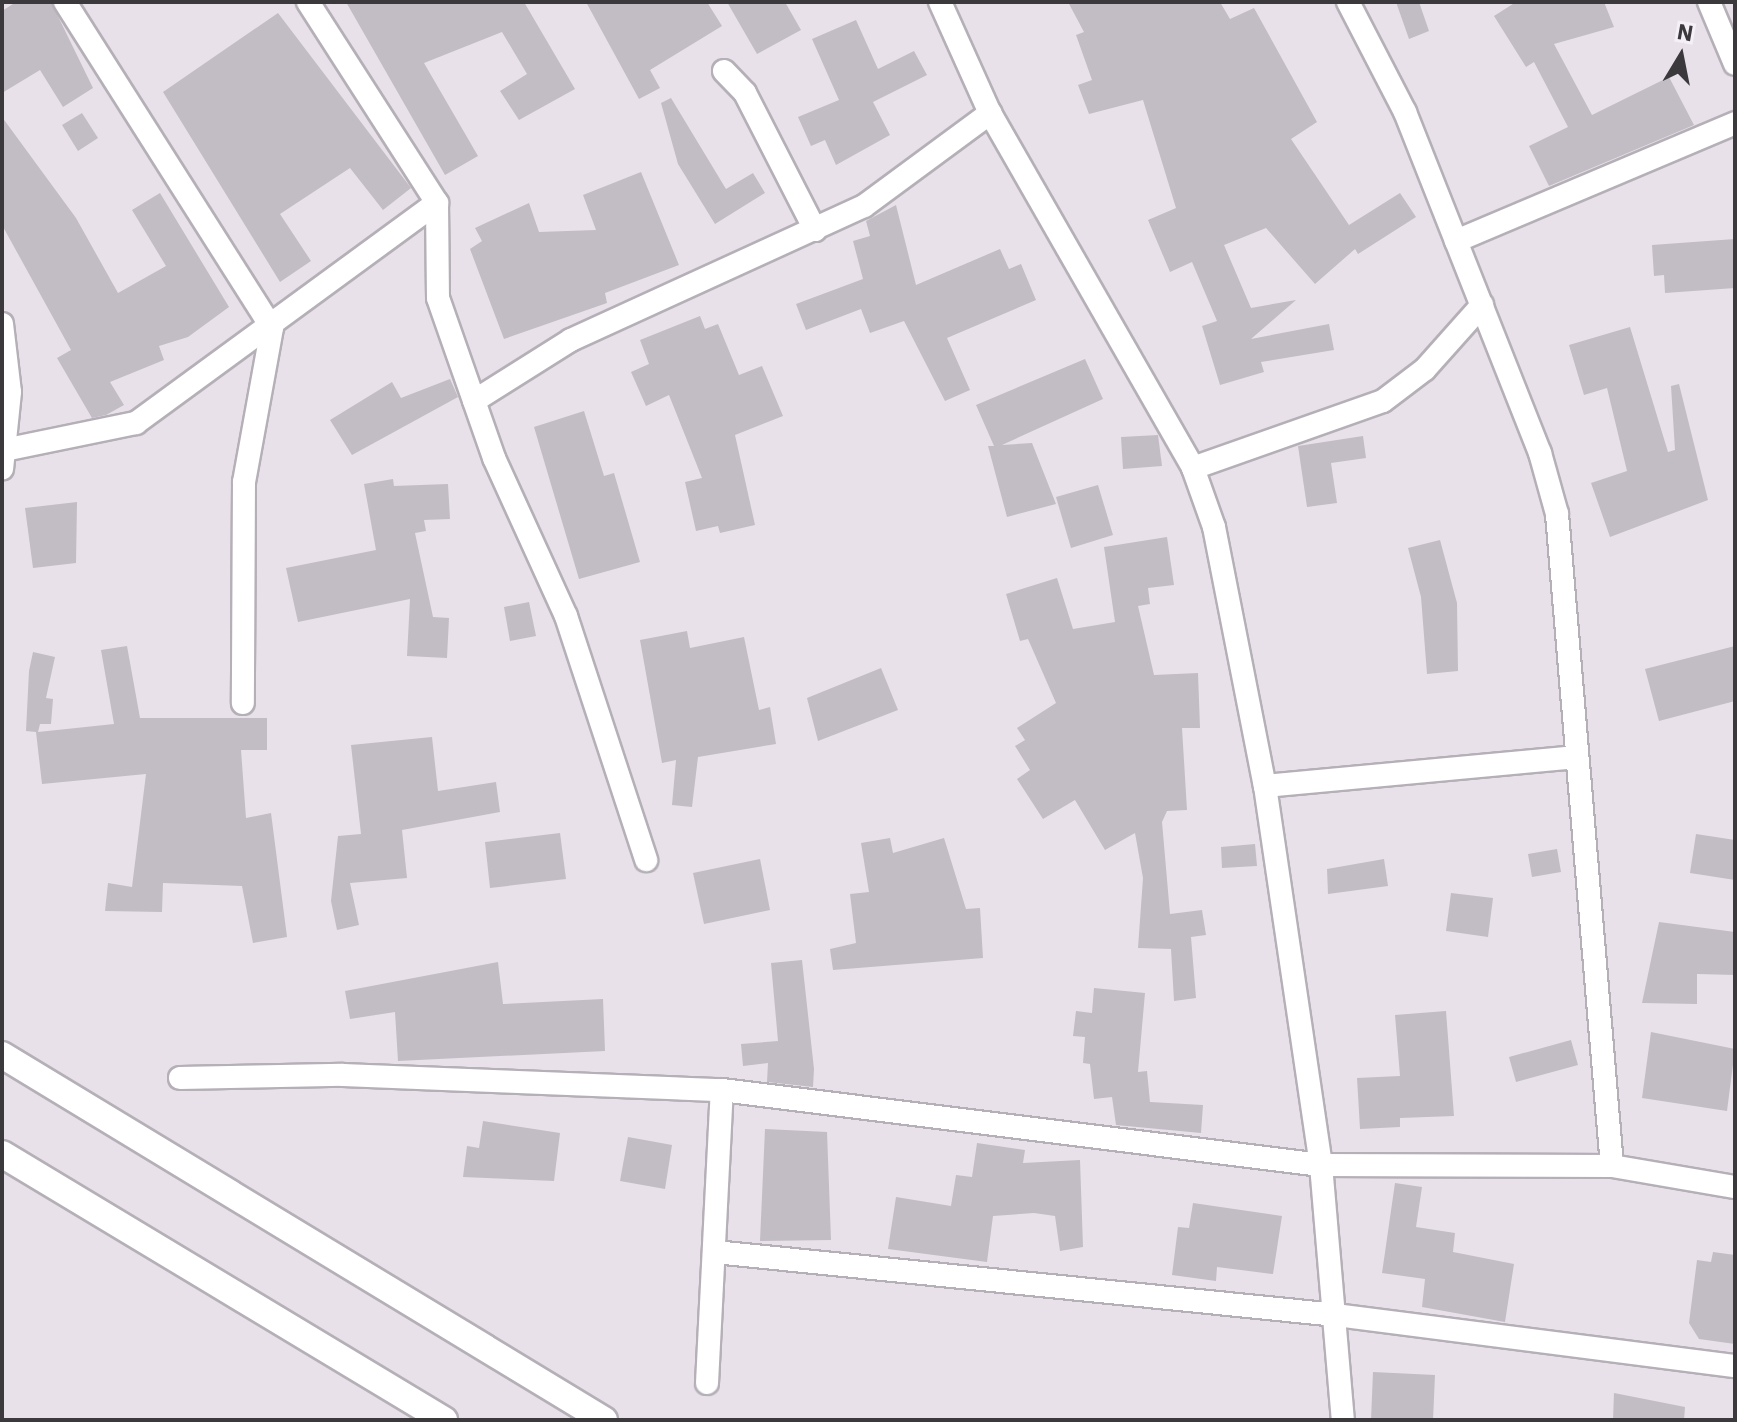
<!DOCTYPE html>
<style>
body{margin:0}
#map{position:relative;width:1737px;height:1422px;overflow:hidden;background:#e8e1ea;font-family:"IBM Plex Sans",sans-serif}
div>[style]{position:absolute}
[style*='--x']{left:calc(var(--x)*1px);top:calc(var(--y)*1px);width:calc(var(--w)*1px);rotate:calc(var(--a)*1deg)}
.building>*{inset:0;background:#c2bcc5}
.roads{filter:drop-shadow(2px 0 #b5afb7) drop-shadow(-2px 0 #b5afb7) drop-shadow(0 2px #b5afb7) drop-shadow(0 -2px #b5afb7)}
.minor>*{height:22px;margin:-11px;padding:0 11px;transform-origin:11px;border-radius:11px;background:#fff}
.tertiary>*{height:26px;margin:-13px;padding:0 13px;transform-origin:13px;border-radius:13px;background:#fff}
span{translate:-50% -50%;white-space:nowrap;text-align:center;line-height:1.15;-webkit-text-stroke:8px #f5eff7;paint-order:stroke}
.frame{position:absolute;inset:0;border:4px solid #3b393c;pointer-events:none}
.north{position:absolute;left:1641px;top:16px;width:80px;height:80px;-webkit-text-stroke:6px #f5eff7;paint-order:stroke;rotate:10deg;font-size:22px;font-weight:700;line-height:32px;text-align:center;color:#3b393c}
.north::after{content:'';display:block;margin:auto;width:28px;height:36px;background:#3b393c;clip-path:polygon(50% 0,100% 100%,50% 72%,0 100%)}
</style>
<div id="map">
<div class="building">
<div style="clip-path:polygon(16px 2px,51px 2px,93px 88px,63px 107px,40px 70px,2px 93px,2px 11px)"></div>
<div style="clip-path:polygon(346px 2px,524px 2px,575px 89px,519px 120px,500px 91px,527px 74px,502px 32px,424px 63px,478px 156px,445px 175px)"></div>
<div style="clip-path:polygon(586px 2px,707px 2px,722px 26px,650px 70px,660px 88px,639px 99px)"></div>
<div style="clip-path:polygon(727px 2px,785px 2px,801px 30px,757px 54px)"></div>
<div style="clip-path:polygon(1068px 2px,1220px 2px,1230px 19px,1254px 8px,1317px 122px,1291px 139px,1349px 225px,1400px 193px,1416px 217px,1358px 254px,1355px 249px,1315px 284px,1266px 228px,1224px 245px,1251px 308px,1296px 300px,1251px 339px,1329px 324px,1334px 350px,1261px 362px,1264px 372px,1220px 385px,1202px 326px,1217px 321px,1192px 262px,1170px 272px,1148px 220px,1176px 208px,1143px 100px,1089px 114px,1078px 85px,1092px 80px,1076px 35px,1084px 32px)"></div>
<div style="clip-path:polygon(1396px 2px,1419px 2px,1429px 31px,1409px 39px)"></div>
<div style="clip-path:polygon(1516px 2px,1604px 2px,1614px 27px,1554px 44px,1592px 115px,1669px 77px,1694px 125px,1549px 186px,1529px 146px,1568px 127px,1534px 62px,1526px 67px,1494px 16px)"></div>
<div style="clip-path:polygon(278px 13px,411px 188px,383px 210px,350px 168px,280px 214px,311px 261px,280px 282px,163px 92px)"></div>
<div style="clip-path:polygon(856px 20px,878px 69px,914px 51px,927px 75px,873px 102px,890px 135px,836px 165px,825px 140px,811px 146px,798px 117px,839px 100px,812px 39px)"></div>
<div style="clip-path:polygon(671px 98px,726px 189px,753px 173px,765px 193px,715px 224px,678px 164px,661px 103px)"></div>
<div style="clip-path:polygon(82px 113px,98px 138px,78px 151px,62px 125px)"></div>
<div style="clip-path:polygon(2px 117px,76px 218px,118px 293px,166px 266px,132px 210px,160px 193px,229px 307px,188px 337px,159px 346px,164px 360px,110px 382px,124px 405px,106px 415px,92px 418px,57px 358px,71px 350px,2px 225px)"></div>
<div style="clip-path:polygon(641px 172px,679px 265px,605px 293px,607px 303px,504px 339px,470px 249px,482px 241px,475px 228px,529px 203px,539px 232px,596px 230px,583px 195px)"></div>
<div style="clip-path:polygon(896px 205px,916px 285px,1000px 249px,1009px 269px,1021px 264px,1036px 300px,947px 338px,970px 390px,945px 401px,904px 321px,870px 333px,861px 309px,806px 330px,796px 304px,863px 279px,853px 241px,870px 236px,866px 221px)"></div>
<div style="clip-path:polygon(1735px 239px,1735px 288px,1665px 293px,1664px 275px,1654px 276px,1652px 245px)"></div>
<div style="clip-path:polygon(700px 316px,705px 329px,718px 324px,739px 375px,762px 366px,783px 416px,735px 435px,755px 525px,720px 533px,718px 526px,696px 531px,685px 482px,702px 478px,669px 395px,646px 406px,631px 372px,649px 364px,640px 340px)"></div>
<div style="clip-path:polygon(1630px 327px,1668px 452px,1675px 450px,1671px 386px,1679px 384px,1708px 500px,1610px 537px,1591px 483px,1627px 471px,1607px 388px,1584px 395px,1569px 345px)"></div>
<div style="clip-path:polygon(1085px 359px,1103px 399px,1002px 445px,1032px 443px,1056px 504px,1007px 517px,988px 446px,994px 446px,976px 405px)"></div>
<div style="clip-path:polygon(450px 379px,458px 397px,352px 455px,330px 420px,392px 382px,401px 398px)"></div>
<div style="clip-path:polygon(584px 411px,604px 476px,614px 473px,640px 562px,579px 579px,534px 427px)"></div>
<div style="clip-path:polygon(1158px 435px,1162px 466px,1123px 469px,1121px 437px)"></div>
<div style="clip-path:polygon(1363px 436px,1366px 458px,1331px 463px,1337px 503px,1307px 507px,1298px 446px)"></div>
<div style="clip-path:polygon(393px 479px,394px 486px,448px 484px,450px 519px,424px 520px,426px 531px,415px 533px,433px 617px,449px 618px,447px 658px,407px 656px,410px 599px,298px 622px,286px 568px,376px 550px,364px 484px)"></div>
<div style="clip-path:polygon(1098px 485px,1113px 535px,1071px 548px,1056px 497px)"></div>
<div style="clip-path:polygon(77px 502px,76px 563px,33px 568px,25px 508px)"></div>
<div style="clip-path:polygon(1167px 537px,1174px 585px,1148px 588px,1150px 604px,1138px 606px,1154px 675px,1198px 673px,1200px 728px,1182px 728px,1187px 810px,1167px 811px,1162px 822px,1170px 914px,1202px 910px,1206px 935px,1191px 937px,1196px 998px,1174px 1001px,1171px 949px,1138px 948px,1143px 878px,1135px 833px,1105px 850px,1075px 800px,1043px 819px,1017px 779px,1030px 770px,1015px 746px,1025px 740px,1017px 728px,1056px 703px,1028px 639px,1020px 641px,1006px 594px,1057px 578px,1073px 629px,1115px 622px,1104px 547px)"></div>
<div style="clip-path:polygon(1440px 540px,1457px 603px,1458px 671px,1427px 674px,1421px 597px,1408px 548px)"></div>
<div style="clip-path:polygon(529px 602px,536px 636px,510px 641px,504px 607px)"></div>
<div style="clip-path:polygon(687px 631px,690px 648px,744px 637px,759px 710px,770px 707px,776px 744px,698px 757px,692px 807px,672px 805px,676px 760px,662px 763px,640px 640px)"></div>
<div style="clip-path:polygon(127px 646px,140px 718px,267px 718px,267px 750px,241px 750px,246px 818px,271px 813px,287px 937px,253px 943px,242px 886px,163px 883px,162px 912px,105px 911px,108px 883px,132px 887px,146px 774px,42px 784px,36px 732px,26px 731px,29px 671px,33px 652px,55px 657px,46px 698px,53px 699px,51px 724px,40px 724px,38px 732px,114px 724px,101px 650px)"></div>
<div style="clip-path:polygon(1735px 646px,1735px 701px,1659px 721px,1645px 669px)"></div>
<div style="clip-path:polygon(881px 668px,898px 710px,818px 741px,807px 698px)"></div>
<div style="clip-path:polygon(432px 737px,438px 791px,496px 782px,500px 812px,402px 830px,407px 878px,350px 883px,359px 925px,337px 930px,331px 901px,338px 836px,361px 834px,351px 745px)"></div>
<div style="clip-path:polygon(560px 833px,566px 879px,490px 888px,485px 842px)"></div>
<div style="clip-path:polygon(1696px 834px,1735px 840px,1735px 880px,1690px 873px)"></div>
<div style="clip-path:polygon(890px 838px,893px 853px,944px 838px,966px 909px,980px 908px,983px 958px,833px 970px,830px 949px,856px 943px,850px 894px,869px 892px,861px 843px)"></div>
<div style="clip-path:polygon(1255px 844px,1257px 866px,1222px 868px,1221px 847px)"></div>
<div style="clip-path:polygon(1557px 849px,1561px 872px,1532px 877px,1528px 854px)"></div>
<div style="clip-path:polygon(760px 859px,770px 910px,704px 924px,693px 873px)"></div>
<div style="clip-path:polygon(1384px 859px,1388px 886px,1328px 894px,1327px 869px)"></div>
<div style="clip-path:polygon(1451px 893px,1493px 898px,1488px 937px,1446px 931px)"></div>
<div style="clip-path:polygon(1659px 922px,1735px 932px,1735px 975px,1697px 974px,1697px 1004px,1642px 1003px)"></div>
<div style="clip-path:polygon(802px 960px,814px 1069px,813px 1087px,767px 1082px,768px 1063px,743px 1066px,741px 1044px,778px 1041px,771px 963px)"></div>
<div style="clip-path:polygon(498px 962px,503px 1004px,603px 999px,605px 1051px,398px 1061px,395px 1012px,350px 1019px,345px 991px)"></div>
<div style="clip-path:polygon(1094px 988px,1145px 993px,1138px 1072px,1147px 1071px,1150px 1102px,1203px 1105px,1201px 1133px,1116px 1125px,1112px 1097px,1094px 1099px,1090px 1064px,1083px 1063px,1085px 1037px,1073px 1036px,1076px 1011px,1092px 1013px)"></div>
<div style="clip-path:polygon(1446px 1011px,1454px 1116px,1400px 1118px,1400px 1127px,1360px 1129px,1357px 1078px,1400px 1076px,1395px 1015px)"></div>
<div style="clip-path:polygon(1651px 1032px,1735px 1049px,1727px 1111px,1642px 1098px)"></div>
<div style="clip-path:polygon(1571px 1040px,1578px 1065px,1516px 1082px,1509px 1057px)"></div>
<div style="clip-path:polygon(483px 1121px,560px 1133px,554px 1181px,463px 1177px,467px 1146px,479px 1148px)"></div>
<div style="clip-path:polygon(765px 1129px,827px 1132px,831px 1240px,760px 1241px)"></div>
<div style="clip-path:polygon(628px 1137px,672px 1145px,665px 1189px,620px 1181px)"></div>
<div style="clip-path:polygon(977px 1143px,1025px 1150px,1023px 1163px,1080px 1160px,1083px 1247px,1060px 1251px,1055px 1216px,1034px 1213px,993px 1216px,987px 1262px,888px 1249px,896px 1197px,951px 1206px,956px 1175px,972px 1177px)"></div>
<div style="clip-path:polygon(1395px 1183px,1422px 1187px,1416px 1227px,1455px 1233px,1453px 1252px,1514px 1264px,1505px 1322px,1422px 1307px,1425px 1279px,1382px 1273px)"></div>
<div style="clip-path:polygon(1193px 1203px,1282px 1216px,1273px 1274px,1217px 1267px,1216px 1281px,1172px 1275px,1178px 1227px,1189px 1228px)"></div>
<div style="clip-path:polygon(1713px 1252px,1735px 1255px,1735px 1344px,1699px 1339px,1689px 1323px,1697px 1260px,1711px 1262px)"></div>
<div style="clip-path:polygon(1373px 1372px,1435px 1375px,1433px 1420px,1371px 1420px)"></div>
<div style="clip-path:polygon(1614px 1393px,1685px 1407px,1684px 1420px,1613px 1420px)"></div>
</div>
<div class="roads">
<div class="minor">
<div style="--x:65;--y:2;--w:386;--a:57.6"></div>
<div style="--x:272;--y:328;--w:157;--a:100.3"></div>
<div style="--x:244;--y:482;--w:221;--a:90.3"></div>
<div style="--x:308;--y:2;--w:239;--a:57.3"></div>
<div style="--x:437;--y:203;--w:95;--a:89.4"></div>
<div style="--x:438;--y:298;--w:170;--a:70.7"></div>
<div style="--x:494;--y:458;--w:174;--a:65.5"></div>
<div style="--x:566;--y:616;--w:257;--a:71.8"></div>
<div style="--x:940;--y:2;--w:122;--a:65.8"></div>
<div style="--x:990;--y:113;--w:409;--a:60.2"></div>
<div style="--x:1193;--y:468;--w:63;--a:70.4"></div>
<div style="--x:1214;--y:527;--w:264;--a:78.9"></div>
<div style="--x:1265;--y:786;--w:383;--a:81.6"></div>
<div style="--x:1321;--y:1165;--w:256;--a:85.1"></div>
<div style="--x:1348;--y:2;--w:124;--a:62.6"></div>
<div style="--x:1405;--y:112;--w:367;--a:68.4"></div>
<div style="--x:1540;--y:453;--w:63;--a:74.4"></div>
<div style="--x:1557;--y:514;--w:654;--a:85.18"></div>
<div style="--x:1709;--y:2;--w:67;--a:67.2"></div>
<div style="--x:724;--y:71;--w:30;--a:46"></div>
<div style="--x:745;--y:93;--w:154;--a:62.9"></div>
<div style="--x:1456;--y:241;--w:303;--a:-22.9"></div>
<div style="--x:2;--y:324;--w:68;--a:83.3"></div>
<div style="--x:10;--y:392;--w:77;--a:95.9"></div>
<div style="--x:474;--y:401;--w:115;--a:-32.2"></div>
<div style="--x:571;--y:340;--w:322;--a:-24.6"></div>
<div style="--x:864;--y:206;--w:157;--a:-36.4"></div>
<div style="--x:4;--y:450;--w:135;--a:-11.6"></div>
<div style="--x:136;--y:423;--w:373;--a:-36.2"></div>
<div style="--x:1193;--y:468;--w:201;--a:-19.4"></div>
<div style="--x:1383;--y:401;--w:53;--a:-37.3"></div>
<div style="--x:1425;--y:369;--w:86;--a:-48.3"></div>
<div style="--x:1265;--y:786;--w:313;--a:-5.3"></div>
<div style="--x:180;--y:1078;--w:163;--a:-1.1"></div>
<div style="--x:343;--y:1075;--w:379;--a:2.3"></div>
<div style="--x:722;--y:1090;--w:604;--a:7.14"></div>
<div style="--x:1321;--y:1165;--w:291;--a:0.2"></div>
<div style="--x:1612;--y:1166;--w:125;--a:9.7"></div>
<div style="--x:715;--y:1252;--w:624;--a:5.79"></div>
<div style="--x:1336;--y:1315;--w:402;--a:7.3"></div>
<div style="--x:707;--y:1383;--w:293;--a:-87.1"></div>
</div>
<div class="tertiary">
<div style="--x:2;--y:1055;--w:704;--a:31.23"></div>
<div style="--x:2;--y:1154;--w:516;--a:31.04"></div>
</div>
</div>
<div class="frame"></div>
<div class="north">N</div>
</div>
